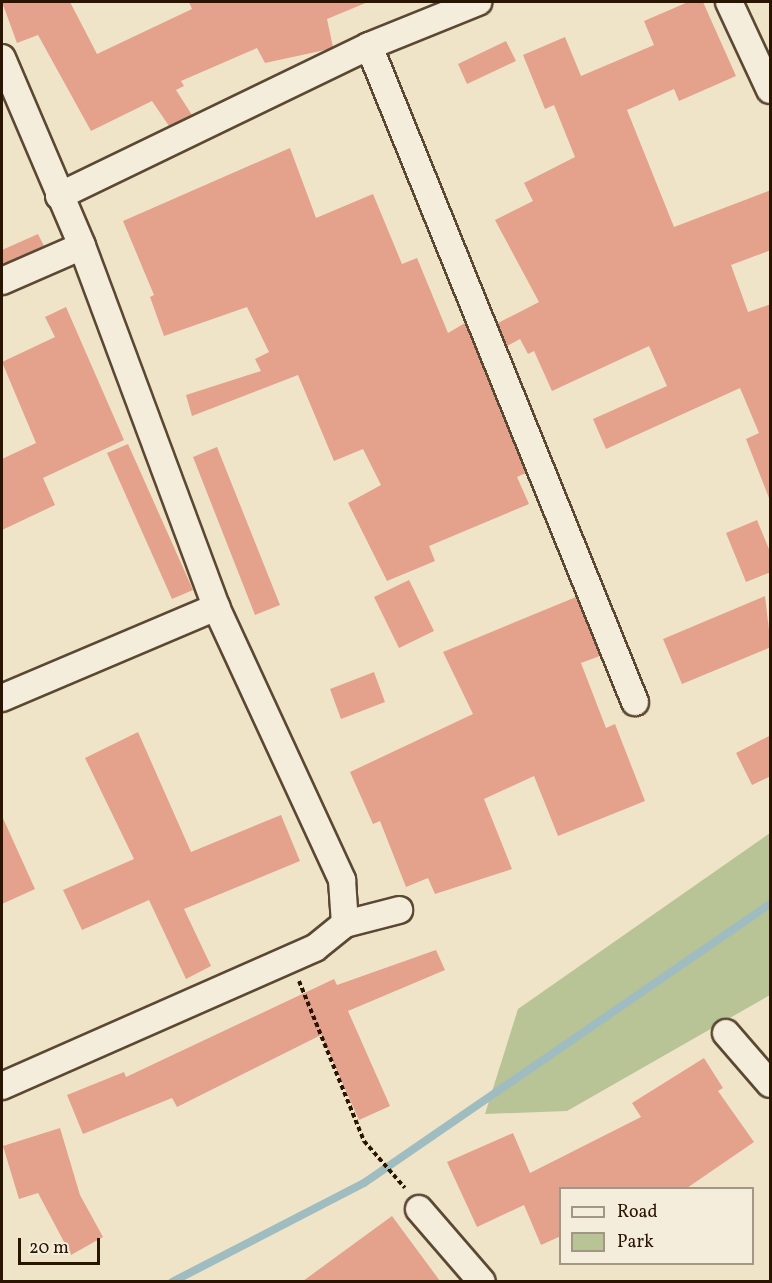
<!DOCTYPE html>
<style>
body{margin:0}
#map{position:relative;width:772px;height:1283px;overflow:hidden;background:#efe4c7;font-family:Vollkorn,serif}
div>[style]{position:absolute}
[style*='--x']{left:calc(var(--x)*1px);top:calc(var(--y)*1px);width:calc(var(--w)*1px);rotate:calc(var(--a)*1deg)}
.green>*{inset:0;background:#b8c496}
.stream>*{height:8px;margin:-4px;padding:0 4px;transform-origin:4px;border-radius:4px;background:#9fbcc0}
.building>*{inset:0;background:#e4a28d}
.path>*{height:4px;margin-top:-2px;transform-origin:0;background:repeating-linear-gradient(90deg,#2a1402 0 4.5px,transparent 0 7.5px)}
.roads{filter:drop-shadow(2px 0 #5b4833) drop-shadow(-2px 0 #5b4833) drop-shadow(0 2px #5b4833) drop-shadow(0 -2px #5b4833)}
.minor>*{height:26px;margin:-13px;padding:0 13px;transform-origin:13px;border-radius:13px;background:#f5eddb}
span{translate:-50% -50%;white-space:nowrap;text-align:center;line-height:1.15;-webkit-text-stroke:4.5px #f5eddb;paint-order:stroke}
.frame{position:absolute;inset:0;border:3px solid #2a1402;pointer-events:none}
.legend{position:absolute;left:559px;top:1187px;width:195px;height:78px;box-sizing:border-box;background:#f5eddb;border:2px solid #a49684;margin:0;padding:8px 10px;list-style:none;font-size:18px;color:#2a1402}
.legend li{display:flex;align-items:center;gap:12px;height:30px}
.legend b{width:30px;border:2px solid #a49684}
.scale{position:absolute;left:18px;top:1238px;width:82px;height:27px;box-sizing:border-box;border:3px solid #2a1402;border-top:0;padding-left:8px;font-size:18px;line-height:21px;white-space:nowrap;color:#2a1402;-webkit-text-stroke:4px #f5eddb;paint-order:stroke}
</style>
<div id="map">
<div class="green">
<div style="clip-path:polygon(770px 833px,770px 995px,567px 1111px,485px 1114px,518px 1009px)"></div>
</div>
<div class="stream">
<div style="--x:172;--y:1282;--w:216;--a:-27.3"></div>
<div style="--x:364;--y:1183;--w:493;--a:-34.5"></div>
</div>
<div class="building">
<div style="clip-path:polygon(2px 2px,70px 2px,97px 54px,192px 9px,189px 2px,368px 2px,327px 19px,333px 47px,325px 50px,265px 63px,257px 48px,181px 81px,184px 86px,176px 90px,192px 115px,169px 126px,152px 101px,91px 131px,38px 35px,17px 43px)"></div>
<div style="clip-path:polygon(688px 2px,703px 2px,736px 76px,679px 101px,674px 89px,627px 110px,674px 227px,771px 190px,771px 250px,731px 265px,748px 312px,771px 304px,769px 498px,746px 439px,759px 433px,740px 388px,606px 449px,593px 419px,667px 386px,649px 346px,552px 391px,534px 351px,528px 354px,520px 339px,507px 346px,498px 323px,539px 302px,495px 220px,533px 201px,524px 183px,575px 157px,554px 105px,545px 109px,523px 55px,565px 37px,581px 76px,654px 45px,644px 21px)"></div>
<div style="clip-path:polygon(506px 41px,516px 61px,467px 84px,458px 64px)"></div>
<div style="clip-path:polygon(290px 148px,316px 218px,373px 194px,402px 264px,417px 258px,448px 333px,465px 323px,526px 473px,517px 477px,529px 504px,429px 546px,435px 561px,387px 581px,348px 503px,381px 485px,363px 449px,334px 461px,298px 375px,192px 416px,186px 395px,261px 371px,255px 359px,269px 352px,247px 307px,164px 336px,150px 297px,154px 295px,123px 221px)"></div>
<div style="clip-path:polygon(38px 234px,44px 246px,2px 265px,2px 250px)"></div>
<div style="clip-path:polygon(66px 307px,124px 440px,43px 478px,55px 505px,2px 530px,2px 459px,36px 443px,2px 362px,55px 337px,45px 317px)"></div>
<div style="clip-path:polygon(128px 444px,193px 590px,172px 599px,107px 453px)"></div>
<div style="clip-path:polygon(217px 447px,280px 605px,255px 615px,193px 457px)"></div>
<div style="clip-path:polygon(757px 520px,771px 554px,771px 572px,746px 582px,726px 533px)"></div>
<div style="clip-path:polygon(409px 580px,434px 631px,399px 648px,374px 597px)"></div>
<div style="clip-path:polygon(765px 596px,771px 647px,682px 684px,663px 639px)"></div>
<div style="clip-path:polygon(576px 597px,600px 656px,581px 663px,606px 728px,615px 724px,645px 801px,558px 836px,534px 776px,484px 799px,512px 869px,435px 894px,428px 878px,406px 887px,380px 821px,373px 824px,350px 772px,473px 714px,443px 652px)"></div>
<div style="clip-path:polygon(374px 672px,385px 702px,341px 719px,330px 689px)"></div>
<div style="clip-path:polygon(138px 732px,191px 852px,281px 815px,300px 861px,184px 909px,211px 966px,186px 979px,149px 900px,82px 930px,63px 890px,134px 859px,85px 758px)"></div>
<div style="clip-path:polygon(771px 735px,771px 776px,752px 785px,736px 753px)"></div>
<div style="clip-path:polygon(2px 816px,35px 889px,2px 904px)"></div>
<div style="clip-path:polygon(436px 950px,445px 970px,348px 1011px,390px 1106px,359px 1120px,321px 1035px,177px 1107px,172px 1098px,83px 1134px,67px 1095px,124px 1072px,126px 1077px,334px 979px,337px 985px)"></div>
<div style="clip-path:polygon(704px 1058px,723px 1088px,718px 1091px,754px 1142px,687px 1188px,561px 1188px,561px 1236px,541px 1245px,524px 1205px,477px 1227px,447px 1162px,513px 1133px,530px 1173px,641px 1117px,632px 1103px)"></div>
<div style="clip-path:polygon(60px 1128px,80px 1195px,103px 1237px,71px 1255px,38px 1193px,19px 1199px,3px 1146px)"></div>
<div style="clip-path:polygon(392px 1216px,440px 1281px,303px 1281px)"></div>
</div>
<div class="path">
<div style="--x:299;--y:981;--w:173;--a:67.9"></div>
<div style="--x:364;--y:1141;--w:62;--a:48.9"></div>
</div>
<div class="roads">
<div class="minor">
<div style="--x:729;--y:2;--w:97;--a:65"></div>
<div style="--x:369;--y:46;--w:708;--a:67.93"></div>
<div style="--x:2;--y:58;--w:204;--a:66.9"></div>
<div style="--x:82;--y:246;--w:385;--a:69.6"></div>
<div style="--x:216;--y:607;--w:301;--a:65.2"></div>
<div style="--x:342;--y:880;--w:44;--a:86.1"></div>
<div style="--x:59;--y:196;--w:344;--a:-25.8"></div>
<div style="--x:369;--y:46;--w:118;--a:-22"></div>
<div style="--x:2;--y:281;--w:87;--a:-23.6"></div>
<div style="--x:2;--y:698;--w:233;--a:-23"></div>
<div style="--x:726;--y:1033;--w:67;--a:49.2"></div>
<div style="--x:2;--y:1086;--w:342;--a:-23.8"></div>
<div style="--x:315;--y:948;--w:38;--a:-39"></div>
<div style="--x:345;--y:924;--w:56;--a:-14.5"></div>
<div style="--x:419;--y:1209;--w:96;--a:49.2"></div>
</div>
</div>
<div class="frame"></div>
<ul class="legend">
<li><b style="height:8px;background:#f5eddb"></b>Road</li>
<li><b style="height:16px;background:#b8c496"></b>Park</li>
</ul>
<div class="scale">20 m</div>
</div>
